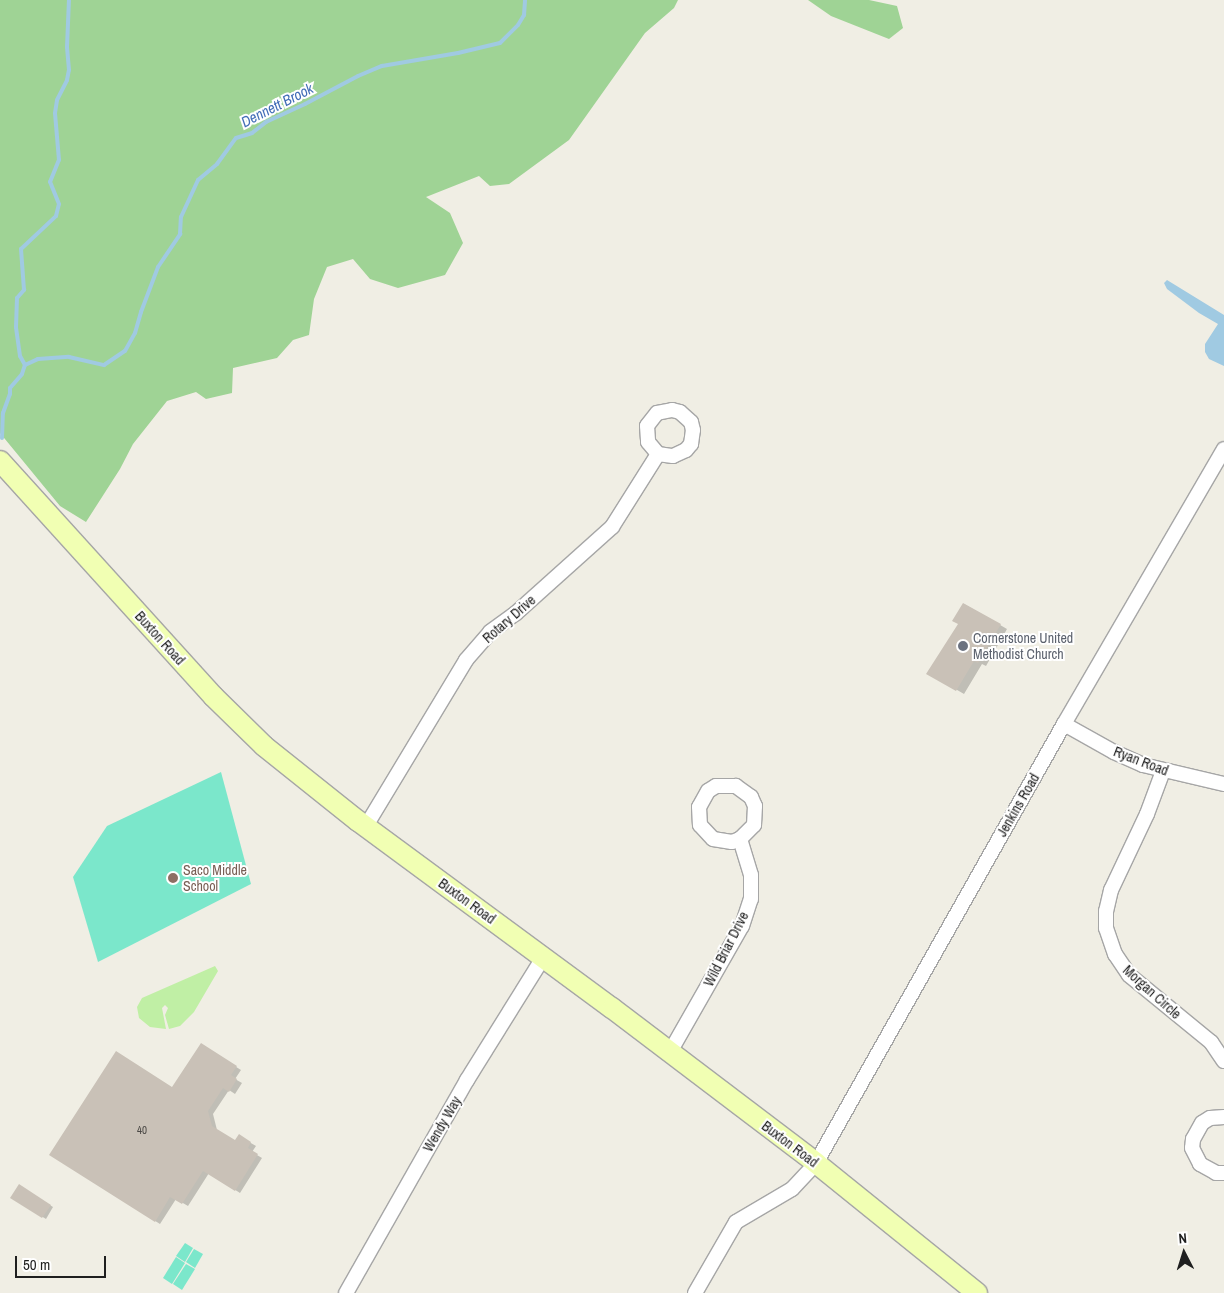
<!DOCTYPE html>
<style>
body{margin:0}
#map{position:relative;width:1224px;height:1293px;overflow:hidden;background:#f0eee4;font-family:"Archivo Narrow",sans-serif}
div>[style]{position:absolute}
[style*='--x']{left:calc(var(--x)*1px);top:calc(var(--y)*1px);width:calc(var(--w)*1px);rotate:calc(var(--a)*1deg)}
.grass>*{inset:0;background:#c0efa5}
.forest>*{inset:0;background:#9fd395}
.pitch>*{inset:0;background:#7be7cb}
.water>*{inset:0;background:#a0cae2}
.shadow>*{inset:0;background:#0003}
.stream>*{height:4px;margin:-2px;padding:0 2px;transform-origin:2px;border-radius:2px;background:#a0cae2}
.building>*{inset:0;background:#c9c1b7}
.roads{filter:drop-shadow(1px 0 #a6a6a6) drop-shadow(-1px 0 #a6a6a6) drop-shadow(0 1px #a6a6a6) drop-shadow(0 -1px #a6a6a6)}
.minor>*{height:14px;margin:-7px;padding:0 7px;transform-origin:7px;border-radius:7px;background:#fff}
.secondary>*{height:20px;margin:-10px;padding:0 10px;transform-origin:10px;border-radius:10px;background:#f1ffb3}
.dots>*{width:14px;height:14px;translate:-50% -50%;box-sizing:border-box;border:2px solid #fff;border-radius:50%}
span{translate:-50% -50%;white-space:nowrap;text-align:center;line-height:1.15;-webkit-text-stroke:4px #fff;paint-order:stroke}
.number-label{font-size:11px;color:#4a4845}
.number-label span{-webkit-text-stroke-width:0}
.street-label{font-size:14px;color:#1f1f1f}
.worship-label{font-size:14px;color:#5b616d}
.left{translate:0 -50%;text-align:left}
.education-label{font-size:14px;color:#785e54}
.water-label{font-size:15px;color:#426db7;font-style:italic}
.north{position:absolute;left:1159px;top:1228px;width:50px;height:50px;-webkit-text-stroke:4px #fff;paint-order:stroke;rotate:355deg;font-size:14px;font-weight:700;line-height:20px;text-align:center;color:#1f1f1f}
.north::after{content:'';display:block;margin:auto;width:18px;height:22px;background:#1f1f1f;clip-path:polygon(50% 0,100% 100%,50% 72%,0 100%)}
.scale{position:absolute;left:15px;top:1256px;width:91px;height:22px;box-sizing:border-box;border:2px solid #1f1f1f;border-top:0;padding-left:6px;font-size:15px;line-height:18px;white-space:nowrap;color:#1f1f1f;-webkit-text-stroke:4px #fff;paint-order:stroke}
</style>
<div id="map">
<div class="grass">
<div style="clip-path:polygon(215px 966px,218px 971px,194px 1012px,180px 1026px,169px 1029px,165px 1015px,168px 1008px,165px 1005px,162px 1008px,166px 1029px,150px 1027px,139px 1018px,137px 1007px,142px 998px)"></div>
</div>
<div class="forest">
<div style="clip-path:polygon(0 0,678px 0,674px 8px,645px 33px,569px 140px,509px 184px,490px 186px,479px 176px,426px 197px,450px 213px,463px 243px,445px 275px,398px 288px,370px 279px,353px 259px,327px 267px,314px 299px,309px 335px,293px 340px,277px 358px,233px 368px,232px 393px,206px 399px,196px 392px,167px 401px,133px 444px,120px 469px,86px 522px,60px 506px,0 433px)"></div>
<div style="clip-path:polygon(808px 0,869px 0,897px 6px,903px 28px,889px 39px,831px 16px)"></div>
</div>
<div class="pitch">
<div style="clip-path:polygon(221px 772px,251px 884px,98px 962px,73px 877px,107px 826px)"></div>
<div style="clip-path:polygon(185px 1243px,193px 1248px,185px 1262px,176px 1256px)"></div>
<div style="clip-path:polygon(194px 1249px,203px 1254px,195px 1268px,186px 1262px)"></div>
<div style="clip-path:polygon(176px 1257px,185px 1263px,172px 1284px,163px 1278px)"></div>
<div style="clip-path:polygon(186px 1264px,195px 1269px,182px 1290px,173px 1284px)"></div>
</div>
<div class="water">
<div style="clip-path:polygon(1167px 280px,1224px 315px,1224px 366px,1209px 359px,1205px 352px,1205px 344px,1218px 324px,1199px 313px,1167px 289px,1164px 283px)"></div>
</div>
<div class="shadow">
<div style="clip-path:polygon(964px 604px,1007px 629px,986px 666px,982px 664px,964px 694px,928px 673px,959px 624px)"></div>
<div style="clip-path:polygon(201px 1045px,241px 1070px,235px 1079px,242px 1083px,235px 1094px,229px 1090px,213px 1114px,217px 1130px,236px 1142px,244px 1139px,256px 1146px,252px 1152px,262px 1158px,240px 1193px,209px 1173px,188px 1206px,176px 1199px,160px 1224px,51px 1155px,173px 1089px)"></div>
<div style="clip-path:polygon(19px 1186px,53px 1207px,46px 1219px,12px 1198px)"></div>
</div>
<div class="stream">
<div style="--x:25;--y:365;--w:14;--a:-25"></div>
<div style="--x:38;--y:359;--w:31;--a:-4"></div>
<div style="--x:69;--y:357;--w:36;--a:13"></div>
<div style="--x:104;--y:365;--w:25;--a:-34"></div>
<div style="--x:125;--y:351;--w:21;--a:-61"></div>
<div style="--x:135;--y:333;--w:22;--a:-74"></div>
<div style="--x:141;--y:312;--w:48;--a:-69.3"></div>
<div style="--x:158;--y:267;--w:40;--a:-56"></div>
<div style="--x:180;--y:234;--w:17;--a:-87"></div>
<div style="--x:181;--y:217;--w:41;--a:-65.3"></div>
<div style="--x:198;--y:180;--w:25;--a:-40"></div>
<div style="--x:217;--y:164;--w:32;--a:-54"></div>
<div style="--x:236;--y:138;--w:17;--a:-17"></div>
<div style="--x:252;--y:133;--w:18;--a:-38"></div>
<div style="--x:266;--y:122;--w:43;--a:-24.8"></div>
<div style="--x:305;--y:104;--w:60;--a:-27.8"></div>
<div style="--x:358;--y:76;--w:26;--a:-23"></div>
<div style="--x:382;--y:66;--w:77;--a:-9.7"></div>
<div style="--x:458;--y:53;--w:43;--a:-13.4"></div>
<div style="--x:500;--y:43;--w:25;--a:-45"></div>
<div style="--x:518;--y:25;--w:12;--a:-59"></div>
<div style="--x:524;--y:15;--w:15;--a:-86"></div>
<div style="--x:2;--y:438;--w:25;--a:-88"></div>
<div style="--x:3;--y:413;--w:20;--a:-70"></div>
<div style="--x:10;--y:394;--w:6;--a:-90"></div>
<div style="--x:10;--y:388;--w:18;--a:-49"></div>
<div style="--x:22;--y:374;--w:9;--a:-72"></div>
<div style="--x:25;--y:365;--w:10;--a:-119"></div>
<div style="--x:20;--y:356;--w:29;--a:-98"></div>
<div style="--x:16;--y:327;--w:29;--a:-88"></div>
<div style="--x:17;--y:298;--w:11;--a:-49"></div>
<div style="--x:24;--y:290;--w:41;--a:-94.2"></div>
<div style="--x:21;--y:249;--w:48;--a:-43.3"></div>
<div style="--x:56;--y:216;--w:12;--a:-76"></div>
<div style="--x:59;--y:204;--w:24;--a:-112"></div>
<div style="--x:50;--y:182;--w:24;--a:-68"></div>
<div style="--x:59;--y:160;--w:47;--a:-94.9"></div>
<div style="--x:55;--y:113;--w:13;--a:-81"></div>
<div style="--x:57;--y:100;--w:22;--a:-63"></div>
<div style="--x:67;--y:80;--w:10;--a:-79"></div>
<div style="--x:69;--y:70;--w:23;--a:-95"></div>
<div style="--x:67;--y:47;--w:47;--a:-87.6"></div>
</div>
<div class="building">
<div style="clip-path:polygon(963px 603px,1001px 624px,978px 663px,974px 661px,956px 691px,926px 674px,958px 624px,952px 621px)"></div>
<div style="clip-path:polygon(201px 1043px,237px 1066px,231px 1075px,237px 1079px,229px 1092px,223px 1088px,208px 1111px,212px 1126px,235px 1140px,239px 1134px,251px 1142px,248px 1148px,258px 1154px,235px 1191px,203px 1171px,182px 1204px,170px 1197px,155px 1222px,49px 1155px,116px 1051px,172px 1087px)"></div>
<div style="clip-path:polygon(19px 1184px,51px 1205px,42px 1218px,10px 1198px)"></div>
</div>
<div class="roads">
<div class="minor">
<div style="--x:1064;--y:724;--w:57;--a:29.2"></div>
<div style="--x:1114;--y:752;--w:32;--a:24"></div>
<div style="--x:1143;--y:765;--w:83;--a:13.2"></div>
<div style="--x:1163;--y:771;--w:46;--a:110.4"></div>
<div style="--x:1147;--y:814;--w:84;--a:115.3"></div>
<div style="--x:1111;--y:890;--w:22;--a:103"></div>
<div style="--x:1106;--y:911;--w:17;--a:90"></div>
<div style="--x:1106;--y:928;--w:28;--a:71"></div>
<div style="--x:1115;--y:954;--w:25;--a:56"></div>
<div style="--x:1129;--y:975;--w:106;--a:39.3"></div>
<div style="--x:1211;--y:1042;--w:23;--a:56"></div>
<div style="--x:366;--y:826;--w:194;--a:-58.9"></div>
<div style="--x:466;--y:660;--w:37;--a:-49"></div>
<div style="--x:490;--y:632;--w:32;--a:-36"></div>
<div style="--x:516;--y:613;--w:129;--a:-41.9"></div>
<div style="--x:612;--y:527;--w:86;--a:-57.8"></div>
<div style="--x:658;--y:454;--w:15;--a:8"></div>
<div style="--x:673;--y:456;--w:14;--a:-25"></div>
<div style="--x:686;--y:450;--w:8;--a:-50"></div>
<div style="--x:691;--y:444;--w:14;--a:-82"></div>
<div style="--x:693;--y:430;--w:8;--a:-104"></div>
<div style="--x:691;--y:422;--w:15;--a:-138"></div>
<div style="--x:680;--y:412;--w:8;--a:-166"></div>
<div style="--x:672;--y:410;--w:15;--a:169"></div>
<div style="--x:657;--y:413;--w:16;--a:128"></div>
<div style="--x:647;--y:426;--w:16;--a:86"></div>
<div style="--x:648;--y:442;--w:16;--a:50"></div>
<div style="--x:670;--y:1052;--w:145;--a:-60.3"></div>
<div style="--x:742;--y:926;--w:28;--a:-72"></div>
<div style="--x:751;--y:899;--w:24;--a:-90"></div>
<div style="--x:751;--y:875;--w:38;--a:-107"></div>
<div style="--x:740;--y:839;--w:20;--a:-45"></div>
<div style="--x:754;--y:825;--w:19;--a:-87"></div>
<div style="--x:755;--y:806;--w:10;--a:-114"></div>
<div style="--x:751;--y:797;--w:19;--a:-144"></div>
<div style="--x:736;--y:786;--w:20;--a:180"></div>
<div style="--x:716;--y:786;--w:9;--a:148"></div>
<div style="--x:708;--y:791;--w:18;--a:119"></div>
<div style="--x:699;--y:807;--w:18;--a:87"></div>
<div style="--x:700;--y:825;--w:19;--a:47"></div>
<div style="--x:713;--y:839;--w:19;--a:9"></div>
<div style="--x:732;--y:842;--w:9;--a:-21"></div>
<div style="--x:1224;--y:1117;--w:14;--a:176"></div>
<div style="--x:1210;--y:1118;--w:9;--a:148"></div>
<div style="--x:1202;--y:1123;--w:18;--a:119"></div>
<div style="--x:1193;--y:1139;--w:9;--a:96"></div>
<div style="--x:1192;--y:1148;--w:18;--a:63"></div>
<div style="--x:1200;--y:1164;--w:18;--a:29"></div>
<div style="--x:1216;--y:1173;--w:8;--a:0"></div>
<div style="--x:346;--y:1293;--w:245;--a:-60.4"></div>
<div style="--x:467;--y:1080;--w:144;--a:-58.1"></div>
<div style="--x:695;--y:1293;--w:82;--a:-60"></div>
<div style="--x:736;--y:1222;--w:65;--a:-30.5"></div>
<div style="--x:792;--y:1189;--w:35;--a:-47"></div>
<div style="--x:816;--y:1163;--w:504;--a:-60.54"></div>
<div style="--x:1064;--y:724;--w:318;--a:-59.8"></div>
</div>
<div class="secondary">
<div style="--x:0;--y:461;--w:317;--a:47.8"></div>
<div style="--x:213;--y:696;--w:71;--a:44.4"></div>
<div style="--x:264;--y:746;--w:120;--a:38.6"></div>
<div style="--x:358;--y:821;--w:315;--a:36.4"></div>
<div style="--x:612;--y:1008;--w:256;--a:37.2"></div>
<div style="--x:816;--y:1163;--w:207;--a:38.9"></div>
</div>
</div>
<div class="dots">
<div style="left:963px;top:646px;background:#6b7280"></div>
<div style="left:173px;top:878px;background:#8d6e63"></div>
</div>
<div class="number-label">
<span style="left:142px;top:1130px">40</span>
</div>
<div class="street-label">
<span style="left:509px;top:619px;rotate:-41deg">Rotary Drive</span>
<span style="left:160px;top:638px;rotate:48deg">Buxton Road</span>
<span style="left:1141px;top:761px;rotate:21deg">Ryan Road</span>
<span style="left:1018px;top:805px;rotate:-60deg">Jenkins Road</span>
<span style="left:467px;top:901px;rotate:36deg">Buxton Road</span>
<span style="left:726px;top:949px;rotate:-63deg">Wild Briar Drive</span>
<span style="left:1152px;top:992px;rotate:42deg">Morgan Circle</span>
<span style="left:442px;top:1124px;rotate:-60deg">Wendy Way</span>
<span style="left:790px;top:1144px;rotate:37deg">Buxton Road</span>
</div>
<div class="worship-label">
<span class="left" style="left:973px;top:646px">Cornerstone United<br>Methodist Church</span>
</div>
<div class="education-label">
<span class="left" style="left:183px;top:878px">Saco Middle<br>School</span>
</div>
<div class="water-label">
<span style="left:277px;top:105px;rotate:-27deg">Dennett Brook</span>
</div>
<div class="north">N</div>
<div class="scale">50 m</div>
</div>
